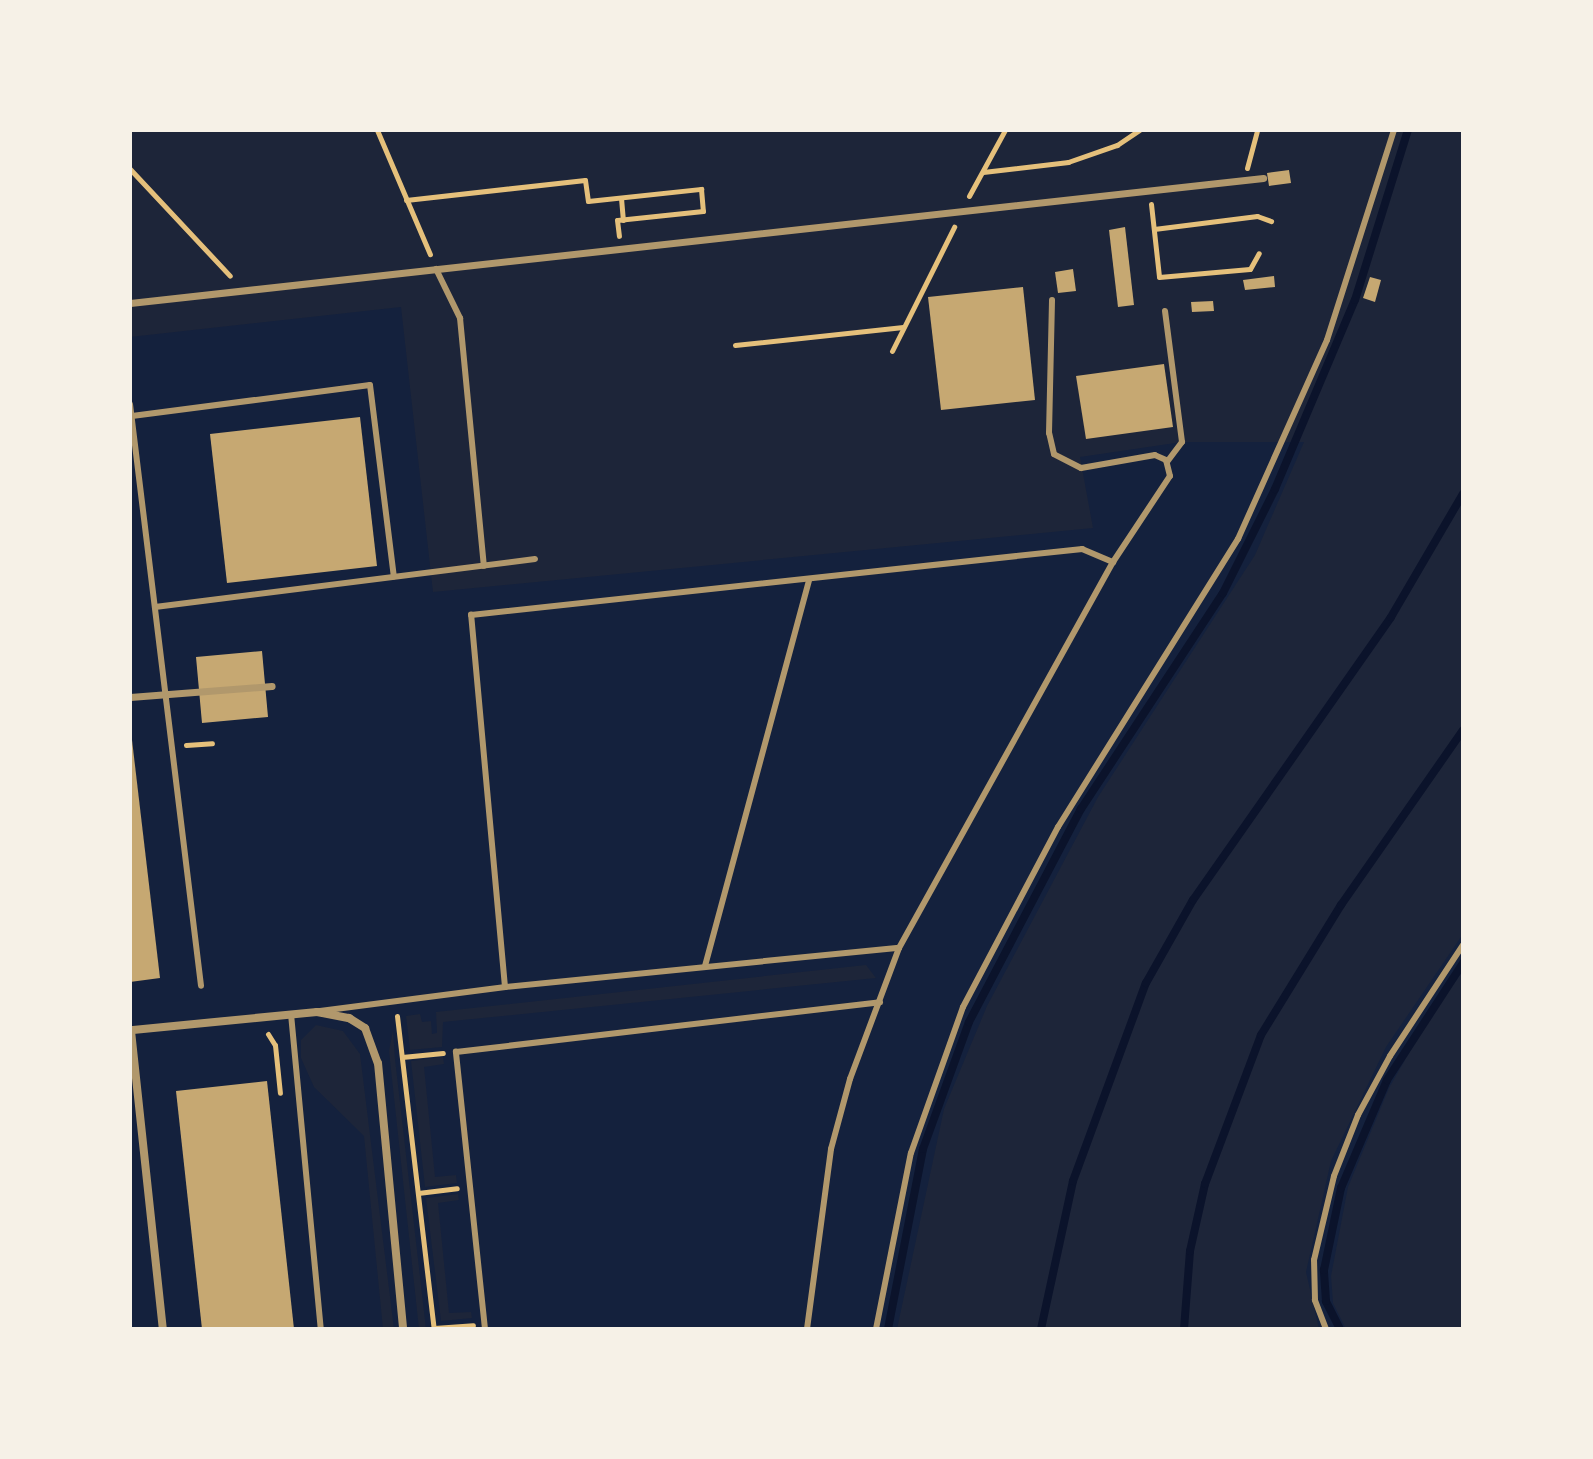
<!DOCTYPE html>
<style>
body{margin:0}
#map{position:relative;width:1593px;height:1459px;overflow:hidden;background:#14213d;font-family:"Exo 2",sans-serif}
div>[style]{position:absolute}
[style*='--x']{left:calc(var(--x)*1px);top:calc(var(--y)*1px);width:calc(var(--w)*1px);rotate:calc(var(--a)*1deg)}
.green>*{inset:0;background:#1d2539}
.stream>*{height:8px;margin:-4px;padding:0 4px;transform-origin:4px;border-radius:4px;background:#0b132b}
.building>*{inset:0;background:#c6a872}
.path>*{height:5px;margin:-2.5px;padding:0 2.5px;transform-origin:2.5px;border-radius:2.5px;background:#e5c07b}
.service>*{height:6px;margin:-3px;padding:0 3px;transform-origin:3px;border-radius:3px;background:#b1986c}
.pedestrian>*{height:7px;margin:-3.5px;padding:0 3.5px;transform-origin:3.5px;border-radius:3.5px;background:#b1986c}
.minor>*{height:8px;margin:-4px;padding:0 4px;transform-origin:4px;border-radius:4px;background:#b1986c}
span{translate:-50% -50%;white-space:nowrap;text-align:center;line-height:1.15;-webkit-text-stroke:8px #f6f1e7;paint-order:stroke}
.frame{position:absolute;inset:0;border:132px solid #f6f1e7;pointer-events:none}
</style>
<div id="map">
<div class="green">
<div style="clip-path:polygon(130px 130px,1463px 130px,1463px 934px,1386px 1047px,1331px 1161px,1306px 1272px,1319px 1329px,897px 1329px,944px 1109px,987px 1006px,1098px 797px,1255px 555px,1304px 442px,1182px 442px,1080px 457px,1093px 528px,433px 592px,401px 307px,130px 337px)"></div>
<div style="clip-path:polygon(866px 965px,876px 978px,443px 1022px,442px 1047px,410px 1050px,406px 1016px,420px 1014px,422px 1022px,431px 1021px,432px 1034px,437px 1033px,436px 1012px)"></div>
<div style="clip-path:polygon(1463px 971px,1463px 1329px,1346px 1329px,1333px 1303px,1331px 1276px,1348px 1187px,1389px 1088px,1430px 1016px)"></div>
<div style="clip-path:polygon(316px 1025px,343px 1031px,360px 1054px,394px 1329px,383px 1329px,364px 1136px,314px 1087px,301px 1058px,301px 1040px)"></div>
<div style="clip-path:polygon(393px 1030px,395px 1059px,426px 1329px,419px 1329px,389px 1051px)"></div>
<div style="clip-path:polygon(443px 1057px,444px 1064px,424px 1067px,435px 1177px,456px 1175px,457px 1183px,425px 1187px,411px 1061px)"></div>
<div style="clip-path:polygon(458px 1194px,459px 1200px,438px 1203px,449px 1313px,471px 1312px,472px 1318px,441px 1321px,426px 1198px)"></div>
</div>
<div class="stream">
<div style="--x:888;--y:1329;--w:183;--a:-79"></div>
<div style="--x:923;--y:1149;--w:135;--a:-70.1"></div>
<div style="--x:969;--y:1022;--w:241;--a:-62.3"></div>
<div style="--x:1081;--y:809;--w:258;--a:-56.7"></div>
<div style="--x:1223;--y:593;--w:116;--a:-63.4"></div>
<div style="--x:1275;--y:489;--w:205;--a:-67.1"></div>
<div style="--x:1355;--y:300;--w:178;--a:-72.7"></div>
<div style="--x:1041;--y:1329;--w:151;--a:-77.8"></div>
<div style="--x:1073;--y:1181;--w:211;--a:-69.8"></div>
<div style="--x:1146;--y:983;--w:95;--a:-60.5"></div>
<div style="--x:1193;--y:900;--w:345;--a:-55"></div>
<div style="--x:1391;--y:617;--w:143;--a:-59.7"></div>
<div style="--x:1184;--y:1329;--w:78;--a:-85.6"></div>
<div style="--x:1190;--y:1251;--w:69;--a:-77.4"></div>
<div style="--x:1205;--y:1184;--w:159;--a:-69.4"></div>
<div style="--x:1261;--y:1035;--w:153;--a:-58.4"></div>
<div style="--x:1341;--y:905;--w:213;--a:-55.1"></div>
<div style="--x:1340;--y:1329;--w:31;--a:-117"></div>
<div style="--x:1326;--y:1301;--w:31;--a:-94"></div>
<div style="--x:1324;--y:1270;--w:84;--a:-78.3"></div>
<div style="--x:1341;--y:1188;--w:117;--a:-66.9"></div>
<div style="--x:1387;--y:1080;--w:140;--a:-57"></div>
</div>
<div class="building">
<div style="clip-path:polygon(1289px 170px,1291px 183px,1269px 186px,1267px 173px)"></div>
<div style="clip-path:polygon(1125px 227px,1134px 305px,1118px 307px,1109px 230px)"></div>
<div style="clip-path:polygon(1073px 269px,1076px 291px,1058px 293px,1055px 272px)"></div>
<div style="clip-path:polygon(1274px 276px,1275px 287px,1245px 290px,1243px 280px)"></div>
<div style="clip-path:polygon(1370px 277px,1381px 280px,1375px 302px,1363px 298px)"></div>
<div style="clip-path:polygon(1023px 287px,1035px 400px,941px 410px,928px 297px)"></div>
<div style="clip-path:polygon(1213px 301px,1214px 311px,1192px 312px,1191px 302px)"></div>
<div style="clip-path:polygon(1164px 364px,1173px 427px,1086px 439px,1076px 376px)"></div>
<div style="clip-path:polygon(360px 417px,377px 566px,227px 583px,210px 434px)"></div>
<div style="clip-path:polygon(262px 651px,268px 717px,202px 723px,196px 657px)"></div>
<div style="clip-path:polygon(130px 723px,160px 978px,130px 982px)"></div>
<div style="clip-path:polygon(267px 1081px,294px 1329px,202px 1329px,176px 1091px)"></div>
</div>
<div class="path">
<div style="--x:377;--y:130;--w:135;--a:66.9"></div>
<div style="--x:1247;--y:168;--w:39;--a:-75"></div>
<div style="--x:130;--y:169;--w:146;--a:46.9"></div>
<div style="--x:983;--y:172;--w:86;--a:-6.7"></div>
<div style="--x:1068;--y:162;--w:52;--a:-19.1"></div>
<div style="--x:1117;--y:145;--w:27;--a:-34"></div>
<div style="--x:969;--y:196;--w:75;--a:-61.4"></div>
<div style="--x:621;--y:198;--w:22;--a:85"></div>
<div style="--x:406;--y:200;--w:180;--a:-6.4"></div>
<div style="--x:585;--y:180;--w:21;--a:82"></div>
<div style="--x:588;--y:201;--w:114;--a:-6.1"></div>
<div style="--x:701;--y:189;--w:22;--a:85"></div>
<div style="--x:703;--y:211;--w:86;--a:174"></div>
<div style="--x:617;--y:220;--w:16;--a:83"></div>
<div style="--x:1151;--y:204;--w:73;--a:83.7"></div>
<div style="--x:1159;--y:277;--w:91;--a:-5"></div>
<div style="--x:1250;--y:269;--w:18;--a:-61"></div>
<div style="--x:1154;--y:229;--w:104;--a:-7.2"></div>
<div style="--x:1257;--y:216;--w:15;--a:20"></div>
<div style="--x:735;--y:345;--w:169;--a:-6.1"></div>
<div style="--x:892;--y:351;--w:139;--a:-63.4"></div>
<div style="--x:186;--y:745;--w:26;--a:-4"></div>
<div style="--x:397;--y:1016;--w:315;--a:83.3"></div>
<div style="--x:268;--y:1034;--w:13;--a:58"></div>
<div style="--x:275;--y:1045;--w:48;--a:84.1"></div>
<div style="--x:402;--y:1057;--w:41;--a:-5.6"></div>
<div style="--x:418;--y:1193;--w:39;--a:-7"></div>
<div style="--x:434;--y:1328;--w:39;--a:-4"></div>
</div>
<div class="service">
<div style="--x:436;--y:269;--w:55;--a:63.9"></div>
<div style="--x:460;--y:318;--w:249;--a:84.5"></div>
<div style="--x:1165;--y:311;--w:132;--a:82.6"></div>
<div style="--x:1182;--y:442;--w:25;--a:127"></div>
<div style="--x:130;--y:404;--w:586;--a:83.04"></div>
<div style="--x:132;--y:416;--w:240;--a:-7.4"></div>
<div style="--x:370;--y:385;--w:193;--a:82.9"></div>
<div style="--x:155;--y:607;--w:383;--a:-7.2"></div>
<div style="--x:705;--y:966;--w:400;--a:-74.9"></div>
<div style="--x:505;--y:987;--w:374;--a:-95.2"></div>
<div style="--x:471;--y:615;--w:615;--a:-6.17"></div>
<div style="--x:1082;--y:549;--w:34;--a:23"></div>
<div style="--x:320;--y:1011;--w:187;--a:-7.4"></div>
<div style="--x:505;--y:987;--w:396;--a:-5.7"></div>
<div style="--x:899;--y:948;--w:441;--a:-61"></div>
<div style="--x:1113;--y:562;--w:103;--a:-56.5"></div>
<div style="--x:1170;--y:476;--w:16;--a:-104"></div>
<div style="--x:1166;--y:460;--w:12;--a:-156"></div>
<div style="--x:1155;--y:455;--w:75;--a:170"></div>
<div style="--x:1081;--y:468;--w:30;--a:-153"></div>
<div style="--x:1054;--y:454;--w:22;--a:-103"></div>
<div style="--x:1049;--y:433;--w:133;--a:-88.7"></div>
<div style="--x:291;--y:1014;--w:316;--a:84.6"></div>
<div style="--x:485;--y:1329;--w:279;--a:-96"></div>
<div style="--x:456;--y:1052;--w:427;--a:-6.7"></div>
<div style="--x:807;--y:1329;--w:182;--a:-82.4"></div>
<div style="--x:831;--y:1149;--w:73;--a:-74.8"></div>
<div style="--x:850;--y:1079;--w:140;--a:-69.5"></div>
<div style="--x:876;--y:1329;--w:179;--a:-78.8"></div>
<div style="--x:911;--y:1153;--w:155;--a:-70.4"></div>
<div style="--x:963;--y:1007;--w:204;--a:-62.2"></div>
<div style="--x:1058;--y:827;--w:340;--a:-58"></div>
<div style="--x:1238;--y:539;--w:218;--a:-65.9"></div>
<div style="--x:1327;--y:340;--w:220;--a:-72.3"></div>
<div style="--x:1326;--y:1329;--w:31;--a:-111"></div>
<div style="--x:1315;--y:1300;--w:40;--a:-91.4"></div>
<div style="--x:1314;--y:1260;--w:86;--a:-76.6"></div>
<div style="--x:1334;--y:1176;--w:66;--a:-68.5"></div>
<div style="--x:1358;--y:1115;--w:67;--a:-61.5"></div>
<div style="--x:1390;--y:1056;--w:133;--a:-56.7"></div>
</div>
<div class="pedestrian">
<div style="--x:130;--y:303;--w:1140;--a:-6.3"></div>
<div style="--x:130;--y:697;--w:142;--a:-4.4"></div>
</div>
<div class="minor">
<div style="--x:133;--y:1030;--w:185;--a:-5.6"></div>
<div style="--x:317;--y:1012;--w:33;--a:11"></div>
<div style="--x:349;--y:1018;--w:19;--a:32"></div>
<div style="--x:365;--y:1028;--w:37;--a:70"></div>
<div style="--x:378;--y:1063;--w:267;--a:84.6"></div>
<div style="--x:131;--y:1031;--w:300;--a:83.9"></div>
</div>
<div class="frame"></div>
</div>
